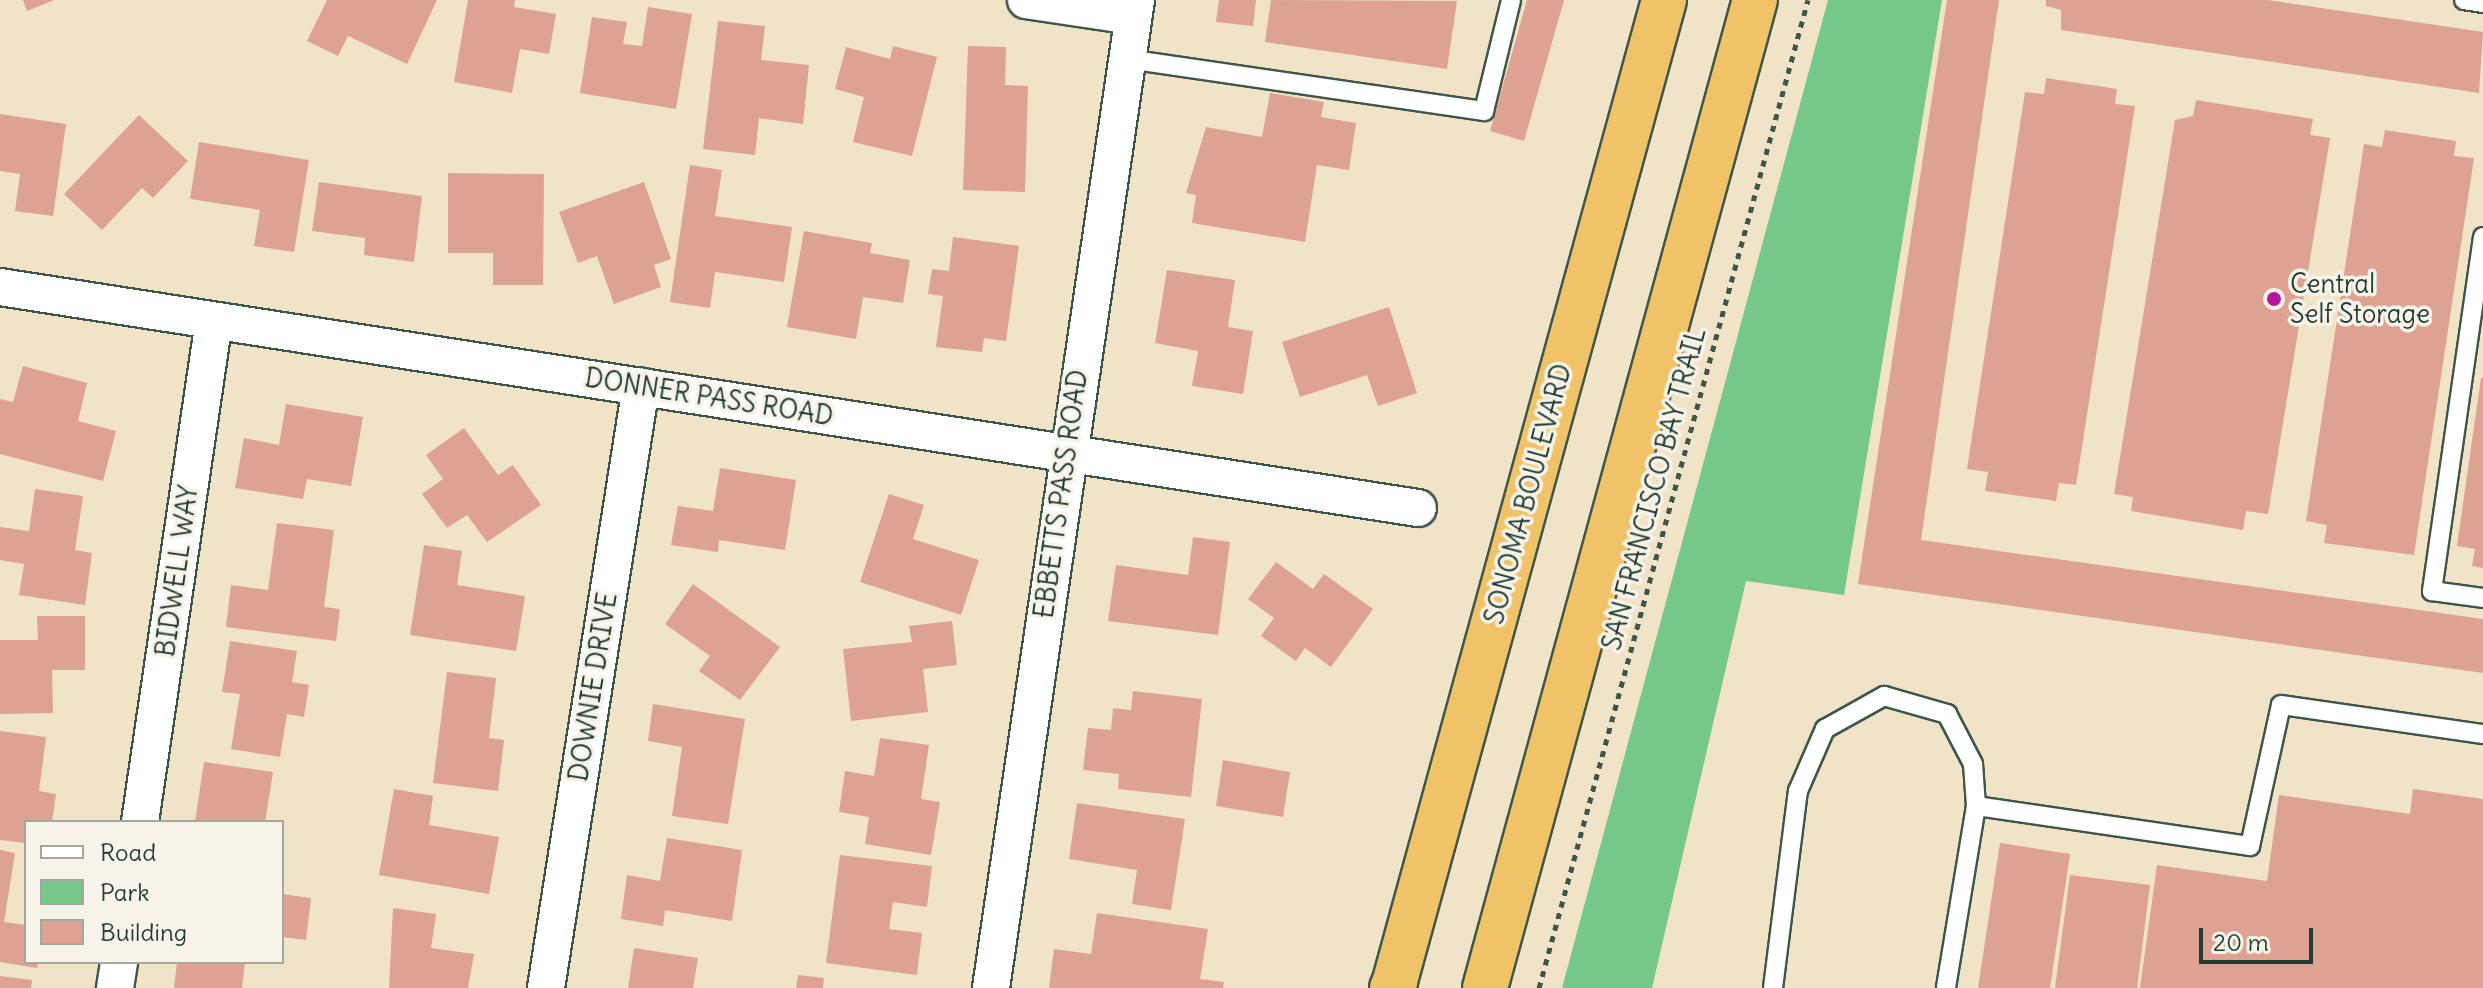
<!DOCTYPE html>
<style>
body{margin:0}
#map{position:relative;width:2483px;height:988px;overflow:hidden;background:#f0e3c7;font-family:Delius,sans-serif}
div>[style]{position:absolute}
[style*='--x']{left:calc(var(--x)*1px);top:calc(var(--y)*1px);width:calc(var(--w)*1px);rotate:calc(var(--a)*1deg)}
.green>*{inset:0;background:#76c889}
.building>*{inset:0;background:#dea292}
.path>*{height:5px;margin-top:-2.5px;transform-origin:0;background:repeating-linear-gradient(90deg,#3e564a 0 6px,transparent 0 12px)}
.roads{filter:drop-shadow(2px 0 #3e564a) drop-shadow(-2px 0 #3e564a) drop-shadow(0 2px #3e564a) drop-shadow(0 -2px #3e564a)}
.service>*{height:18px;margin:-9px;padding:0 9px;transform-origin:9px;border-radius:9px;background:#fff}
.minor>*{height:36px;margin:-18px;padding:0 18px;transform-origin:18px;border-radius:18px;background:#fff}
.trunk>*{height:44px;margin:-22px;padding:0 22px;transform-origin:22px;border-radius:22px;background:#f0c369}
.motorway>*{height:44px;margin:-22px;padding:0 22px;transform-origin:22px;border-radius:22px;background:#f0c369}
.dots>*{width:22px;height:22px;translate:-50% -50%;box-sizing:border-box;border:4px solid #f7f3e8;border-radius:50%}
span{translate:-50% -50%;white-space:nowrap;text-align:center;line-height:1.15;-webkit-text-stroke:7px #f7f3e8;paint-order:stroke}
.poi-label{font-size:26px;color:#1f3d34}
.left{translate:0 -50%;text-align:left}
.street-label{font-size:26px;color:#1f3d34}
.legend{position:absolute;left:24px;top:820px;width:260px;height:144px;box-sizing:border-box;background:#f7f3e8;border:2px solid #a1aaa0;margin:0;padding:10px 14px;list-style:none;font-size:24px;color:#1f3d34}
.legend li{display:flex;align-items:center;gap:16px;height:40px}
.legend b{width:40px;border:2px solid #a1aaa0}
.scale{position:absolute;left:2199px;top:928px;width:114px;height:36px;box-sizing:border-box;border:4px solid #1f3d34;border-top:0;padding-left:10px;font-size:24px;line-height:28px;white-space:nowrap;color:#1f3d34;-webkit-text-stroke:6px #f7f3e8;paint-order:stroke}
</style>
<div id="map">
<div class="green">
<div style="clip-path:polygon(1828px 0,1942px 0,1844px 595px,1746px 581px,1652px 988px,1562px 988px)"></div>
</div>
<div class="building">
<div style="clip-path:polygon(23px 0,54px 0,27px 11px)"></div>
<div style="clip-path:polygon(327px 0,437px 0,407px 64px,348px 36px,338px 56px,307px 41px)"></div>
<div style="clip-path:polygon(468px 0,515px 0,514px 7px,556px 14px,549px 54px,520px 49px,512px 93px,454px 82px)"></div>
<div style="clip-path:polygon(1219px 0,1256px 0,1253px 26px,1216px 22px)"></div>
<div style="clip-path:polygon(1271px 0,1457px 1px,1447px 69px,1265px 42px)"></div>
<div style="clip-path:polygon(1527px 0,1564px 0,1524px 141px,1490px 131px)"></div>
<div style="clip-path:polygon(1947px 0,1999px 0,1921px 540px,2483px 619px,2483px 673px,1858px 584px)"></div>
<div style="clip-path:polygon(2046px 0,2268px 0,2483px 32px,2479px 93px,2061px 30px,2061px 10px,2046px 6px)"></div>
<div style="clip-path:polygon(648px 7px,692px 14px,676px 109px,580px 93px,592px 17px,627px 22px,623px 44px,642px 46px)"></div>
<div style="clip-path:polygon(718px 21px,765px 26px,761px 60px,809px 65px,803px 124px,759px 118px,755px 155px,703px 149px)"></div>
<div style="clip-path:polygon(893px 46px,937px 57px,912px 156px,853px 142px,864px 97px,835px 89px,846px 47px,890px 59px)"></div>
<div style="clip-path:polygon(968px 46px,1006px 47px,1005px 85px,1028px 86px,1025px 192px,963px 190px)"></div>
<div style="clip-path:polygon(2046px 78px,2117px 89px,2115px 104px,2135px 106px,2076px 485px,2059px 483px,2056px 501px,1985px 491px,1988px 472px,1967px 469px,2025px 92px,2044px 94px)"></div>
<div style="clip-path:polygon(1270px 93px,1324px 102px,1321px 117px,1356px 123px,1349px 170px,1317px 165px,1305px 242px,1192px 223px,1196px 195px,1186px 193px,1206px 127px,1262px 137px)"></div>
<div style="clip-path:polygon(2196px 100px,2313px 119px,2310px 135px,2330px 138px,2268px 514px,2246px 511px,2243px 530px,2131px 511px,2133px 497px,2114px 494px,2175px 120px,2193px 116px)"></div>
<div style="clip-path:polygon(0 114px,66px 124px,53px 216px,15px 211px,20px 174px,0 171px)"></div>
<div style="clip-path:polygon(139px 115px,188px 161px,153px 198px,142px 188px,102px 230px,64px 194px)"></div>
<div style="clip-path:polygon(2385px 130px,2456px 141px,2454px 156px,2474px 158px,2414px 555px,2324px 543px,2327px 525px,2306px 521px,2364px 144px,2382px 147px)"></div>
<div style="clip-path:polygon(199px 142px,309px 160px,294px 252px,254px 246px,260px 210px,190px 199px)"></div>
<div style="clip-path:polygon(690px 165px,722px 170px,715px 216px,792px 227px,784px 282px,715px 272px,710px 308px,670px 302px)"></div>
<div style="clip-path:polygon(448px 173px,544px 174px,543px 285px,493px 285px,493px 253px,448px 253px)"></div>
<div style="clip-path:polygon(319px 182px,422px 196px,414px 262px,364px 255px,365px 238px,312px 231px)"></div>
<div style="clip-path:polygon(644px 182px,671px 259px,654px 265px,661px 287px,614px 304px,597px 256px,578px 263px,559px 212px)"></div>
<div style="clip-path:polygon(804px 231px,872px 243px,870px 253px,910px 260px,903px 303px,863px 297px,856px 339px,787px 327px)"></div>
<div style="clip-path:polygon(953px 237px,1019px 246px,1006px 341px,984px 338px,982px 352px,936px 347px,943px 296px,928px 294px,932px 269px,949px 271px)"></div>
<div style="clip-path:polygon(1167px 270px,1235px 280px,1228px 327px,1253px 331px,1243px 394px,1192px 386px,1198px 351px,1155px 343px)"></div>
<div style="clip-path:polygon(1389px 307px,1417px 393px,1378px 406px,1367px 375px,1300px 397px,1282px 342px)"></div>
<div style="clip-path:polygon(23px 366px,87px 383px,78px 421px,116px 431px,103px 481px,0 454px,0 399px,13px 402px)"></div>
<div style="clip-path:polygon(2481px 378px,2483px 378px,2483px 568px,2472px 566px,2475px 549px,2457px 546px)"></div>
<div style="clip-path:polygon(286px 404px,363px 417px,351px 486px,307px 479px,303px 499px,235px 488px,244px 438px,279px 445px)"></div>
<div style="clip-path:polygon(464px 428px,498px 475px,513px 465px,541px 505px,487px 542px,467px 515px,447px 528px,422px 494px,443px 479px,426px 455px)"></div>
<div style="clip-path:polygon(720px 468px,796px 480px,785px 550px,719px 540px,718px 552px,671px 545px,678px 506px,713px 511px)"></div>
<div style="clip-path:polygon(35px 489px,83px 496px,75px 550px,92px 553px,85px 605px,19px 595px,24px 564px,0 560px,0 527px,29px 531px)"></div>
<div style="clip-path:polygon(889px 494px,924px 505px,913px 539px,979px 560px,961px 615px,860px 582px)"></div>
<div style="clip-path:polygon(277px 523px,334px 530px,324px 607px,340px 609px,336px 641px,226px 627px,231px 585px,268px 590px)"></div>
<div style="clip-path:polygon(1193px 537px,1230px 542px,1218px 635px,1108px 621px,1116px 565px,1188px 575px)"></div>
<div style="clip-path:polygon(424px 545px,462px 551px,457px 585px,525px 596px,516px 651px,410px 635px)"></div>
<div style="clip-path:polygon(1276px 562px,1313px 589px,1324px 574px,1373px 609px,1331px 667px,1305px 648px,1296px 661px,1261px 636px,1274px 618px,1248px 599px)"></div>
<div style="clip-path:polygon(693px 584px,780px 647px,740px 700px,699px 671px,710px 656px,665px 624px)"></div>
<div style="clip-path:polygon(37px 616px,85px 616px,85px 670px,52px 670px,53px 713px,0 714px,0 640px,38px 640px)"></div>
<div style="clip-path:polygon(952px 621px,957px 665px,923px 669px,928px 712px,851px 721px,843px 649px,912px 642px,909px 626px)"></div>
<div style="clip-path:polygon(230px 641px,297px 651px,292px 682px,309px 685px,304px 717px,287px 714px,280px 757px,231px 749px,240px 694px,222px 692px)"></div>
<div style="clip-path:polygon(447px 672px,496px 678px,489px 738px,504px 740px,498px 791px,433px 783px)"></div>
<div style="clip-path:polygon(1133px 691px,1202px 699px,1191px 797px,1118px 789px,1119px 774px,1083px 770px,1088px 728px,1111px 730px,1113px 708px,1131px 710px)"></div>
<div style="clip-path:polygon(653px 704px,745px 719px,728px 824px,672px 816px,682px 747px,648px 741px)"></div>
<div style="clip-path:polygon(0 731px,46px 737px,39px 791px,56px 794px,52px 822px,26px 822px,26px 843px,0 840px)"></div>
<div style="clip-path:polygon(880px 738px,929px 745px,921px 799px,940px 802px,931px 855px,865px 844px,869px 817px,839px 812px,845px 771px,874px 776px)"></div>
<div style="clip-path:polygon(1223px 760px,1290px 772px,1283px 817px,1216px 806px)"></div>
<div style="clip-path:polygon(204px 762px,273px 772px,265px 822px,195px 822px)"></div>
<div style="clip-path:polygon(394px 789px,433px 796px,429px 825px,499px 837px,489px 894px,379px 875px)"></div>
<div style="clip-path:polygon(2413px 789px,2483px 799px,2483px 988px,2140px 988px,2157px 865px,2267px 881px,2279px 795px,2410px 814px)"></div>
<div style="clip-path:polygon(1077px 803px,1185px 819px,1171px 910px,1132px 904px,1137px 870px,1069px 859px)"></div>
<div style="clip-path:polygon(667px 838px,742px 850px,732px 921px,665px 910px,663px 926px,621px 919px,627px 875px,660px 881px)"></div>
<div style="clip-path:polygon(2000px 843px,2070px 854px,2050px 988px,1978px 988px)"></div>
<div style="clip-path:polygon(0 850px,15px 853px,4px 922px,26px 925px,26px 962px,38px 962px,37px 968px,0 962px)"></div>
<div style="clip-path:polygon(840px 855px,932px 866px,927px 907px,893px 902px,889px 929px,922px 933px,917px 975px,826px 963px)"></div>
<div style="clip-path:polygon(2070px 875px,2150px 885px,2137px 988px,2055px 988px)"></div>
<div style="clip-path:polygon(282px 894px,311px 898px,306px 940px,282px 937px)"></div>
<div style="clip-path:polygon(393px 908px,436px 914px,431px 948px,474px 954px,468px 988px,389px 988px)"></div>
<div style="clip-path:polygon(1097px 913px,1208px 929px,1200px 979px,1224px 982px,1223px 988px,1049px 988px,1054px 949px,1091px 954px)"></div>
<div style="clip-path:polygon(634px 948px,698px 958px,693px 988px,628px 988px)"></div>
<div style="clip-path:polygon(177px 962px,245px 962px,242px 988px,174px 988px)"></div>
<div style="clip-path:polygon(798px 975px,824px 978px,823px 988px,796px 988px)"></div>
<div style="clip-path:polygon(0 976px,32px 980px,31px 988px,0 988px)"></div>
</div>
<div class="path">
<div style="--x:1539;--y:988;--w:1024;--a:-74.77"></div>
</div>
<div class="roads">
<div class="service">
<div style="--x:2464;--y:0;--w:19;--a:9"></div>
<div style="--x:1127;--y:59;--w:361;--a:8.3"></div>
<div style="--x:1484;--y:111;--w:114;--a:-76.3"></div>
<div style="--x:2483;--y:237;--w:358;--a:98.2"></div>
<div style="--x:2432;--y:591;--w:51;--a:7.8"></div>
<div style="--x:1976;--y:806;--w:277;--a:8.3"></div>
<div style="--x:2250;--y:846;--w:144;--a:-77.6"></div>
<div style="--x:2281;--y:705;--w:204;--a:8.2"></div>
<div style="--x:1773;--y:988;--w:199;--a:-82.8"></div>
<div style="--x:1798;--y:791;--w:68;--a:-66.5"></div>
<div style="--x:1825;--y:729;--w:68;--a:-29.2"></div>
<div style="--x:1884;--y:696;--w:66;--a:15.9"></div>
<div style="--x:1947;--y:714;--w:56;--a:62.5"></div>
<div style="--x:1973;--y:764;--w:42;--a:85.9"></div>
<div style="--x:1976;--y:806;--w:184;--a:99.4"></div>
</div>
<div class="minor">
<div style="--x:1026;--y:0;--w:108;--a:8.5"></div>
<div style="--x:0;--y:287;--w:1435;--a:8.86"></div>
<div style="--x:140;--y:822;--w:507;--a:-81.61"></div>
<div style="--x:115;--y:988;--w:26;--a:-81"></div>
<div style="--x:546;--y:988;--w:609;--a:-81.03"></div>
<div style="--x:991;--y:988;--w:999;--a:-81.65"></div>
</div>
<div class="trunk">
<div style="--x:1393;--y:988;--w:1024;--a:-74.66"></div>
<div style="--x:1485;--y:988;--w:1024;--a:-74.72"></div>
</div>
<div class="motorway">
<div style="--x:1392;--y:988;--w:7;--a:-63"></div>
</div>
</div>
<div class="dots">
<div style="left:2274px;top:299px;background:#b5179e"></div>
</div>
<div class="poi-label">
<span class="left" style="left:2290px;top:299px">Central<br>Self Storage</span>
</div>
<div class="street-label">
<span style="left:709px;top:397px;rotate:9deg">DONNER PASS ROAD</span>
<span style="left:1654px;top:489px;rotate:-75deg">SAN FRANCISCO BAY TRAIL</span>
<span style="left:1061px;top:494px;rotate:-82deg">EBBETTS PASS ROAD</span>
<span style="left:1528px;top:494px;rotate:-75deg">SONOMA BOULEVARD</span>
<span style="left:177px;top:571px;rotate:-82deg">BIDWELL WAY</span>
<span style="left:593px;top:687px;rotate:-81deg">DOWNIE DRIVE</span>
</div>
<ul class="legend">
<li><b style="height:10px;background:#fff"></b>Road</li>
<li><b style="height:22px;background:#76c889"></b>Park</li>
<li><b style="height:22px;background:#dea292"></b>Building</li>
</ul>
<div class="scale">20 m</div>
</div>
